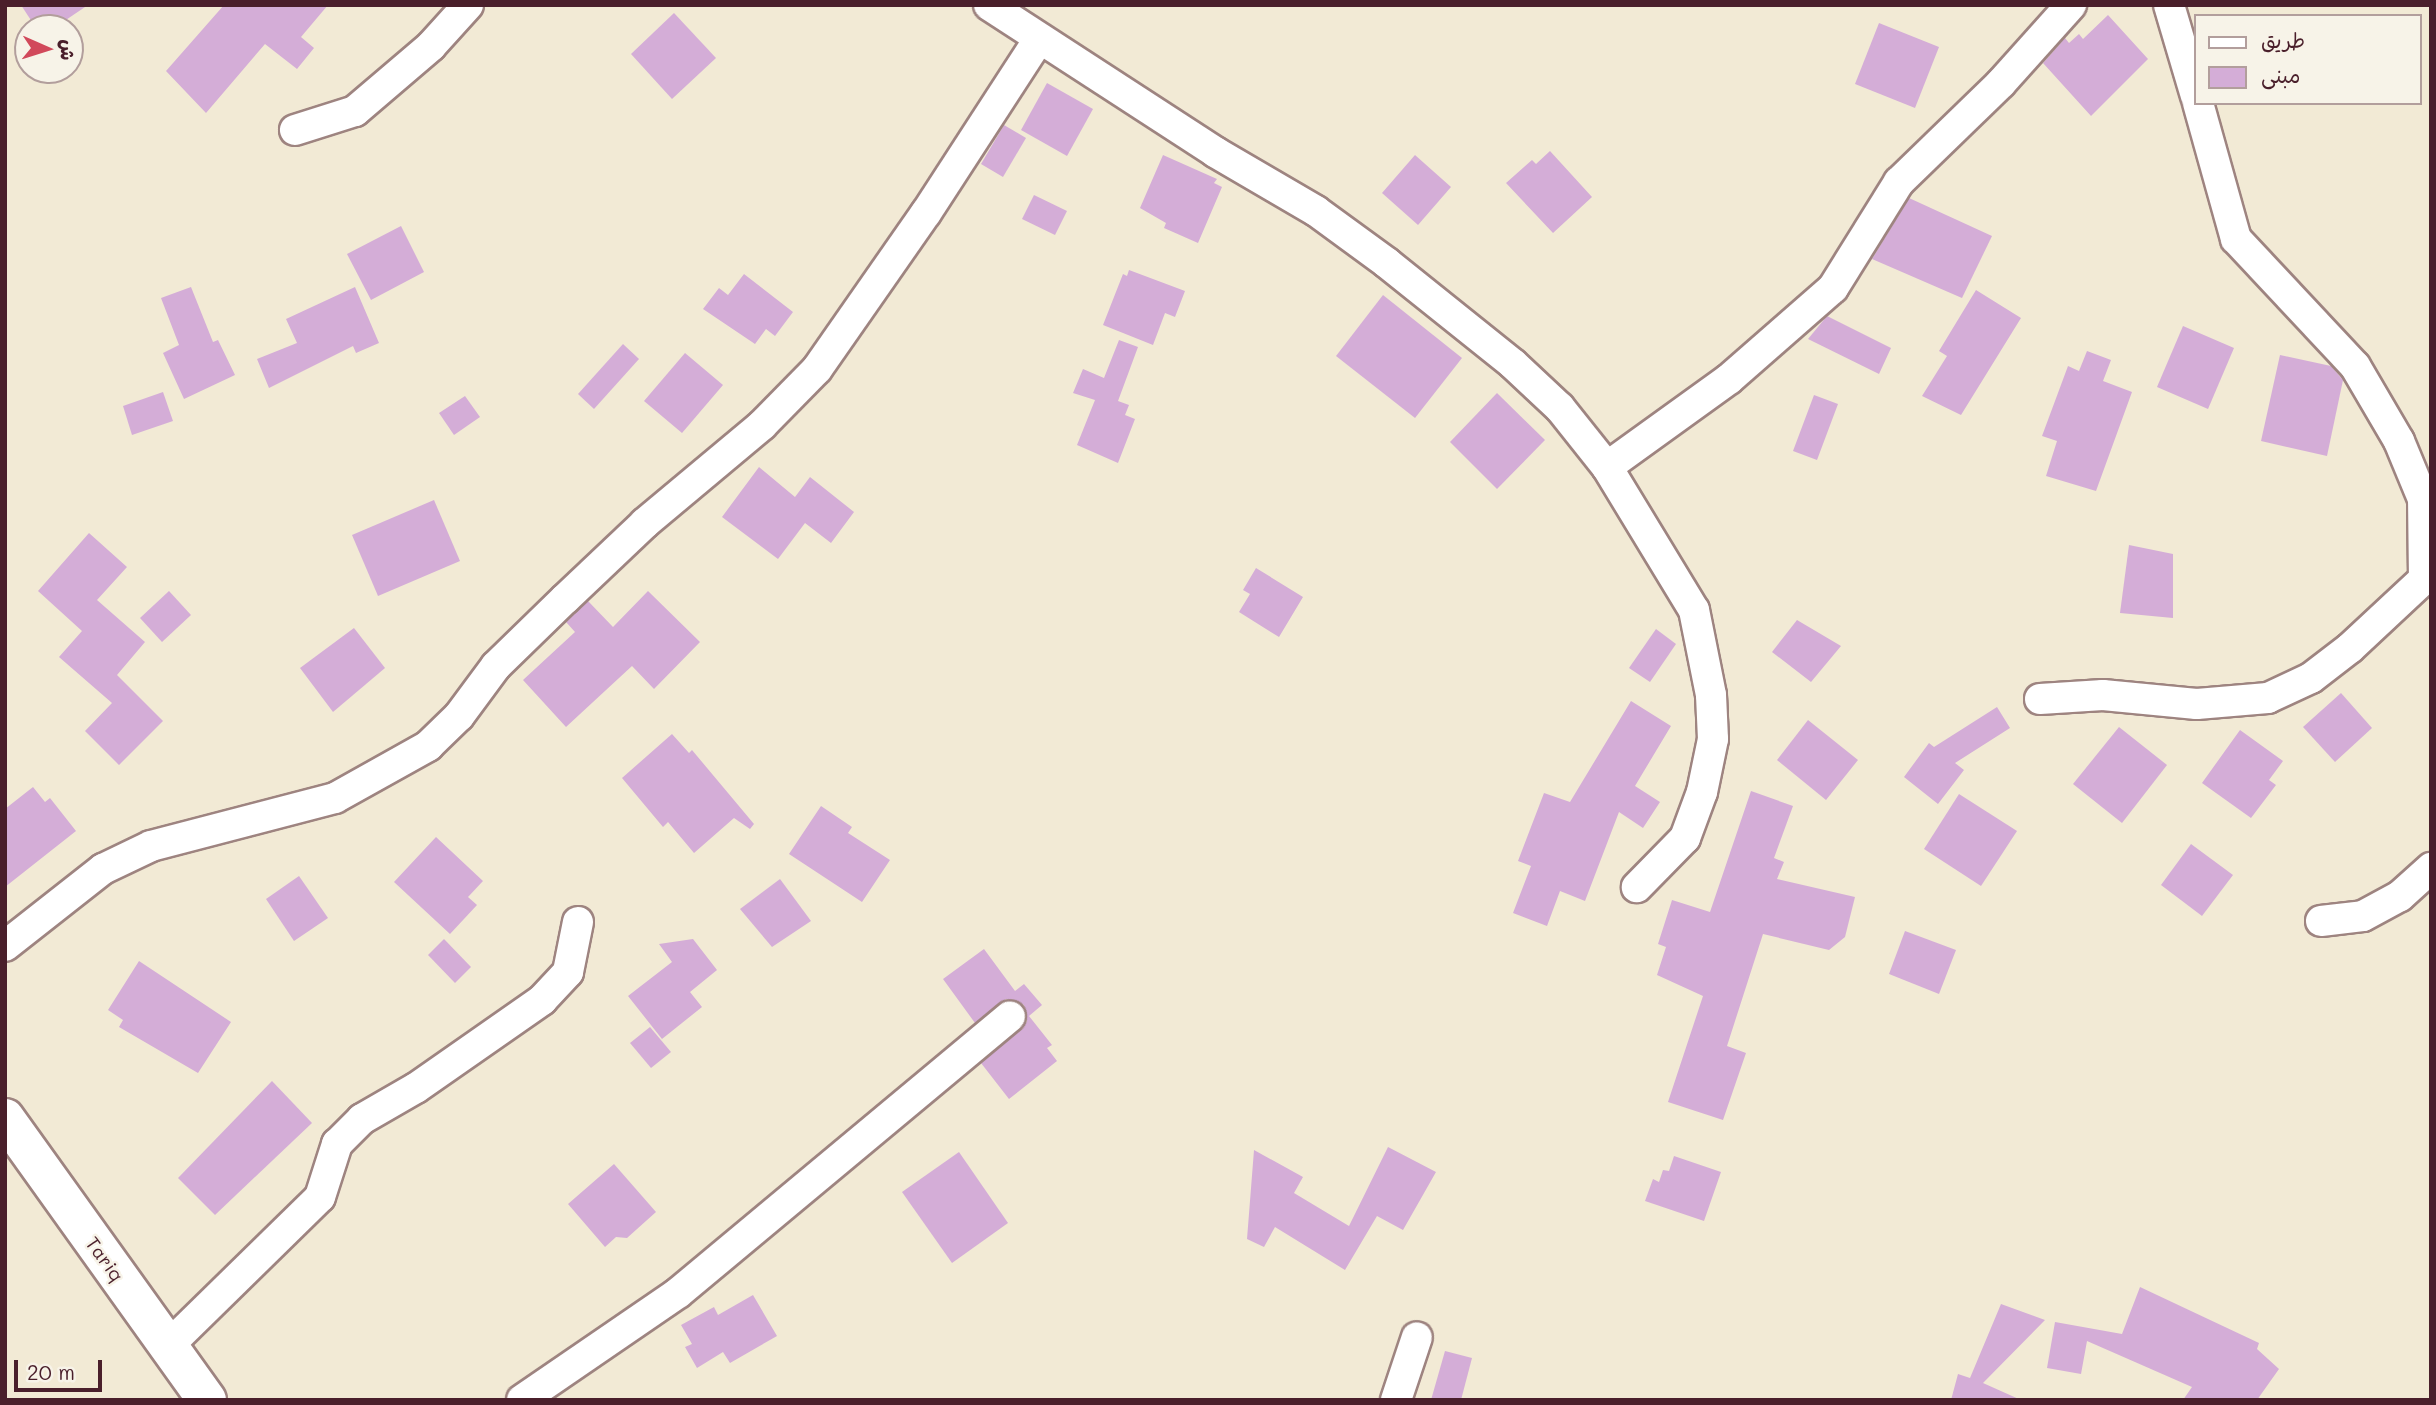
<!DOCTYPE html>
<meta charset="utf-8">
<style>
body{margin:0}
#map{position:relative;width:2436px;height:1405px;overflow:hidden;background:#f2ead5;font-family:Mali,"Playpen Sans Arabic",sans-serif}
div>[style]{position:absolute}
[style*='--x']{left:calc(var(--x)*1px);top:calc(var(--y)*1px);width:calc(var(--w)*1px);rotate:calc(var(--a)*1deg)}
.building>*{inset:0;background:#d4add7}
.roads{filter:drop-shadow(2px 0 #9e8480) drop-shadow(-2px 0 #9e8480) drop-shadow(0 2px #9e8480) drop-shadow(0 -2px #9e8480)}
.street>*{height:30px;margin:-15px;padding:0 15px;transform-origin:15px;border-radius:15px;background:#fff}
.secondary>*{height:38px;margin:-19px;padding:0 19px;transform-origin:19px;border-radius:19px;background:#fff}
span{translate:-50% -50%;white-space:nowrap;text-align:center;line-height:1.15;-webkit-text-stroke:5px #f7f3e8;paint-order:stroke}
.street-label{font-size:19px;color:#4a1f2b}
.frame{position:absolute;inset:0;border:7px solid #4a1f2b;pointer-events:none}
.legend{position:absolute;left:2194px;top:14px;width:228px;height:91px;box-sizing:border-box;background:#f7f3e8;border:2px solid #b29e9c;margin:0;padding:9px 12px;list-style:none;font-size:21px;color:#4a1f2b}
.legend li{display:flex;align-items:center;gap:14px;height:35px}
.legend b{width:35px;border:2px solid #b29e9c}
.north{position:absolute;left:14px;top:14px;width:70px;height:70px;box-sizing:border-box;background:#f7f3e8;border:2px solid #b29e9c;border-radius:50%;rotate:93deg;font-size:19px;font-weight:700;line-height:28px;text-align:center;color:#4a1f2b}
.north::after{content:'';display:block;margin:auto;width:24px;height:32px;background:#d1495b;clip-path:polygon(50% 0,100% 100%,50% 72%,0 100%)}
.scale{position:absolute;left:14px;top:1360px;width:88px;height:32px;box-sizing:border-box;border:4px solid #4a1f2b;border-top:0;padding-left:9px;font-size:21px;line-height:24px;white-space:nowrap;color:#4a1f2b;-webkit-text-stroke:5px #f7f3e8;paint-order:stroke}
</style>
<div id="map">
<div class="building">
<div style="clip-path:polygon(21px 5px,88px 5px,54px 28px,36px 28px)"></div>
<div style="clip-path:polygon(224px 5px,328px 5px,301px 37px,314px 48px,297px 69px,265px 44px,206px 113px,166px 71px)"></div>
<div style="clip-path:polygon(674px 13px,716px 58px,672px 99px,631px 54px)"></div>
<div style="clip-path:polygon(2108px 15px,2148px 59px,2091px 116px,2043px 63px,2065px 38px,2069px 43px,2079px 34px,2083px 39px)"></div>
<div style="clip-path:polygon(1879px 23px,1939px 47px,1915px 108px,1855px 84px)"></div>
<div style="clip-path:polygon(1047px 83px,1093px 109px,1067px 156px,1021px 130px)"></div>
<div style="clip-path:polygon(1004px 125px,1026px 138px,1003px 177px,981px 164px)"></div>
<div style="clip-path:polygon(1550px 151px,1592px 197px,1553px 233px,1506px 183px,1532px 160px,1536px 164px)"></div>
<div style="clip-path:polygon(1163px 155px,1217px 179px,1214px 183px,1222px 187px,1198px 243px,1164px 228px,1166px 223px,1140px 208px)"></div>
<div style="clip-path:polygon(1415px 155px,1451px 187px,1418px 225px,1382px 193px)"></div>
<div style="clip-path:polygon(1034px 195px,1067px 211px,1055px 235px,1022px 219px)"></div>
<div style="clip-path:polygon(1909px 198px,1992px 236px,1962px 298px,1872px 259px)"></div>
<div style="clip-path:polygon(401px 226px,424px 272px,371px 300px,347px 254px)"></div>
<div style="clip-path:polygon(1129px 270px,1185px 291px,1175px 317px,1165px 313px,1153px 345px,1103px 325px,1123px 274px,1127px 276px)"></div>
<div style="clip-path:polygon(744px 274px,793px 312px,775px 336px,766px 329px,755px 344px,703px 309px,719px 288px,728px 295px)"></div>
<div style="clip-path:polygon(191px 287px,213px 342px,218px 340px,235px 375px,184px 399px,163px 353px,179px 345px,161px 298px)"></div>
<div style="clip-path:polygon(355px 287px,379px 343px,356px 353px,353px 346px,269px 388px,257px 359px,297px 343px,286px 319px)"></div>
<div style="clip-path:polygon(1976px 290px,2021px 318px,1961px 415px,1922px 396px,1947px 356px,1939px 351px)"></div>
<div style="clip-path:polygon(1383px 295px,1462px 358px,1415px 418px,1336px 356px)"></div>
<div style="clip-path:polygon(1827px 316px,1891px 348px,1879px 374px,1808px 339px)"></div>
<div style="clip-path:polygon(2183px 326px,2234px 348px,2208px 409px,2157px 387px)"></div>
<div style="clip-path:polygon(1119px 340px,1138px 347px,1118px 401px,1129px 405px,1125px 415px,1135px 419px,1118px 463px,1077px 445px,1095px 400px,1073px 393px,1083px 369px,1104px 378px)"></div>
<div style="clip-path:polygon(623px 344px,639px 359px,594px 409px,578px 394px)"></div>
<div style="clip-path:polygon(2087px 351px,2111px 360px,2103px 381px,2132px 392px,2096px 491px,2046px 476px,2057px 441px,2042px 436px,2068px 366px,2079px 371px)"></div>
<div style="clip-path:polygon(685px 353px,723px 385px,682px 433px,644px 401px)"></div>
<div style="clip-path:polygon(2280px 355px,2331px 366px,2343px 380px,2327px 456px,2261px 441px)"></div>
<div style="clip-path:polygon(163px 392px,173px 421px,132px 435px,123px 406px)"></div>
<div style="clip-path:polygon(1497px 393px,1545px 440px,1497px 489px,1450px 442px)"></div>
<div style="clip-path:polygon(1814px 395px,1838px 404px,1817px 460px,1793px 451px)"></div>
<div style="clip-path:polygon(465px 396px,480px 417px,454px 435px,439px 413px)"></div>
<div style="clip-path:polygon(759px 467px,795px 497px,810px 477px,854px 512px,831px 543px,805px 523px,778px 559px,722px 517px)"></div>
<div style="clip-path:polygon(434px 500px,460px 561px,378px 596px,352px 535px)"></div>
<div style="clip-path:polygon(89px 533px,127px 567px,97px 600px,145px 642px,117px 675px,163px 721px,119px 765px,85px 731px,112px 703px,59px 657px,82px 631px,38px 591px)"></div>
<div style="clip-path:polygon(2129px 545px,2173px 554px,2173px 618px,2120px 613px)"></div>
<div style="clip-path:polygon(1256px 568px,1303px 597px,1279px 637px,1239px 612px,1250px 594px,1243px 590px)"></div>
<div style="clip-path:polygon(169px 591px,191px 615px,162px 642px,140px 618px)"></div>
<div style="clip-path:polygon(648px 591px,700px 642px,654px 689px,632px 666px,566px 727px,523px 680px,575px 632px,566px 622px,588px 601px,613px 627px)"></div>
<div style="clip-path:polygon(1797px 620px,1841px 646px,1811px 682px,1772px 652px)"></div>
<div style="clip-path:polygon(354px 628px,385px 668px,333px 712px,300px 668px)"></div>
<div style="clip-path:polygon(1656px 629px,1676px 644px,1650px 682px,1629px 668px)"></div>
<div style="clip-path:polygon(2341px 693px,2372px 728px,2335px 762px,2303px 727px)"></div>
<div style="clip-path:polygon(1631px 701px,1671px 726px,1635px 786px,1660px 802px,1643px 828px,1619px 812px,1585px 901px,1560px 891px,1547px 926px,1513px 913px,1531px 866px,1518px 861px,1544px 793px,1570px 802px)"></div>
<div style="clip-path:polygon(1997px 707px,2010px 728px,1955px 763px,1964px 770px,1938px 804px,1904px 777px,1929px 743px,1934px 747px)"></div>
<div style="clip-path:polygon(1808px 720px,1858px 760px,1826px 800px,1777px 760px)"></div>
<div style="clip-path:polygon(2119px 727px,2167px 765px,2122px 823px,2073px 784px)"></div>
<div style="clip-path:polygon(2240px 730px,2283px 761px,2269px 780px,2276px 785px,2251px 818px,2202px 783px)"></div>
<div style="clip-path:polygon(672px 734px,689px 753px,692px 750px,754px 824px,750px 829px,734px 818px,694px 853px,668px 822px,663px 827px,622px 778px)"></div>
<div style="clip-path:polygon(33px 787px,45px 802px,50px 798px,76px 831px,5px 887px,5px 809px)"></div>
<div style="clip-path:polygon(1751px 791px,1793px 806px,1774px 858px,1784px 862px,1777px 879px,1855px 897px,1845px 937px,1829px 950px,1763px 934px,1727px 1046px,1746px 1053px,1723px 1120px,1668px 1102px,1703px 996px,1657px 975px,1666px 947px,1658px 944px,1672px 900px,1710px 912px)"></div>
<div style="clip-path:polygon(1959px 794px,2017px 831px,1981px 886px,1924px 849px)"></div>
<div style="clip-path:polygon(821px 806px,852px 827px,848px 833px,890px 860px,862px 902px,789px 854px)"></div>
<div style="clip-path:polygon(436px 837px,483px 881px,468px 897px,477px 905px,450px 934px,394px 882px)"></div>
<div style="clip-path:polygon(2191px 844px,2233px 875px,2202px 916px,2161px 885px)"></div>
<div style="clip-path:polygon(299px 876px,328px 918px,294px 941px,266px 899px)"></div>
<div style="clip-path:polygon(780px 879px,811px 921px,772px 947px,740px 909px)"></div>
<div style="clip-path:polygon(1905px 931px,1956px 950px,1939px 994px,1889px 974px)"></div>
<div style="clip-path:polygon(444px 939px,471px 967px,455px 983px,428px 955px)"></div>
<div style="clip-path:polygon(693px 939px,717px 970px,690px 992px,702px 1007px,662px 1039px,628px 996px,672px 962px,659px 944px)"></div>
<div style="clip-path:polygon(984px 949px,1015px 991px,1024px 984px,1042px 1005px,1029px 1016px,1052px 1045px,1047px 1048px,1057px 1061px,1009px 1099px,981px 1063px,1022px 1029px,1027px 1021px,1024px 1005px,1006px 999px,975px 1023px,943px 979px)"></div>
<div style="clip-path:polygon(139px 961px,231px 1022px,198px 1073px,119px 1027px,123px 1020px,108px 1010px)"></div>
<div style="clip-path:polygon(650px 1027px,671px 1052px,651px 1068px,630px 1043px)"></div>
<div style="clip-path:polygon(272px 1081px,312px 1123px,215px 1215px,178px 1178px)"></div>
<div style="clip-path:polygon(1388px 1147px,1436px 1172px,1403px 1230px,1377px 1216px,1345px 1270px,1275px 1227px,1264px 1247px,1247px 1239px,1254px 1150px,1303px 1177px,1294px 1193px,1349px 1226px)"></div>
<div style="clip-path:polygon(959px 1152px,1008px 1223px,952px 1263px,902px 1192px)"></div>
<div style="clip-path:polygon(1674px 1156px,1721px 1172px,1704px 1221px,1645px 1201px,1653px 1179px,1659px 1182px,1663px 1170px,1669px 1171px)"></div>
<div style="clip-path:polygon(614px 1164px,656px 1212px,627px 1238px,616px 1237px,605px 1247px,568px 1204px)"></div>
<div style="clip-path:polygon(2140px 1287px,2259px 1343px,2257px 1349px,2279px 1369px,2257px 1400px,2183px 1400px,2192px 1387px,2087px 1341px,2081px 1374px,2047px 1368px,2055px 1322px,2122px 1334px)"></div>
<div style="clip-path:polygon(753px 1295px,777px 1336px,730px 1363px,723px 1352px,697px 1368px,685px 1347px,692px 1344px,681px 1325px,714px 1307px,718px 1315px)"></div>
<div style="clip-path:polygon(2001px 1304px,2045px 1320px,1983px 1383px,2021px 1400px,1951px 1400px,1958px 1374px,1970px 1378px)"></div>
<div style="clip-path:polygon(1445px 1351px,1472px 1358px,1461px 1400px,1431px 1400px)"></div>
</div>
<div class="roads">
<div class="street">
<div style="--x:989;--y:5;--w:270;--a:33"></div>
<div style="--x:1215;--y:152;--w:117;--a:30.3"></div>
<div style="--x:1316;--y:211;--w:88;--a:36.2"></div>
<div style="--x:1387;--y:263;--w:161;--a:38.7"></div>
<div style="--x:1513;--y:364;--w:64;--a:43.1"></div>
<div style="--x:1560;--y:408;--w:75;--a:51.5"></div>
<div style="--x:1607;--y:467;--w:167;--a:58.7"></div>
<div style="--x:1694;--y:610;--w:87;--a:78.7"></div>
<div style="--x:1711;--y:695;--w:44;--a:87.4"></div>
<div style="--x:1713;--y:739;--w:54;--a:101.7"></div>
<div style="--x:1702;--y:792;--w:49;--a:110.3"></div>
<div style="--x:1685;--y:838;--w:69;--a:134.4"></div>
<div style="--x:2169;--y:5;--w:95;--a:73.5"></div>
<div style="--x:295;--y:130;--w:63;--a:-17.6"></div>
<div style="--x:355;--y:111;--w:100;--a:-40.5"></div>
<div style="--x:431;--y:46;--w:55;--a:-47.9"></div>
<div style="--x:1607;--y:467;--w:150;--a:-35.8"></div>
<div style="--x:1729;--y:379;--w:138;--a:-41.2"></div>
<div style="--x:1833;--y:288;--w:125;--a:-58.1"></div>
<div style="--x:1899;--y:182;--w:142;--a:-44.1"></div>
<div style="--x:2001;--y:83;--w:105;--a:-48.1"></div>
<div style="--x:2040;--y:699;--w:63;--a:-3.6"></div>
<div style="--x:2103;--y:695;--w:94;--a:5.5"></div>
<div style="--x:2197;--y:704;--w:71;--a:-4.8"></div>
<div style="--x:2268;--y:698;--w:47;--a:-24.9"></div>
<div style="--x:2311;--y:678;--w:49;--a:-37.6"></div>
<div style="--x:2350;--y:648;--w:101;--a:-43"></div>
<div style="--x:2424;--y:579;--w:80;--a:-90.7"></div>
<div style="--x:2423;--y:499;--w:63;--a:-112.5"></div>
<div style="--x:2399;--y:441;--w:87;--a:-120.4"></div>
<div style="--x:2355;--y:366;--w:174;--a:-133.1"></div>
<div style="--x:2236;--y:239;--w:141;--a:-105.6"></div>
<div style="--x:2321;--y:921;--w:42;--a:-6.8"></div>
<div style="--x:2363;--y:916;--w:42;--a:-28.4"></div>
<div style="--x:2400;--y:896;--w:42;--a:-42.1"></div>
<div style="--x:5;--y:946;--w:125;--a:-38.2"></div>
<div style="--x:103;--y:869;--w:53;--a:-25.6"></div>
<div style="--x:151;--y:846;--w:190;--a:-14.6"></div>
<div style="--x:335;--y:798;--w:107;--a:-29.2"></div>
<div style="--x:428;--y:746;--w:43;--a:-44.1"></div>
<div style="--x:459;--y:716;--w:62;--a:-53.5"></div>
<div style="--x:496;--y:666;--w:96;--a:-44.2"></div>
<div style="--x:565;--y:599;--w:110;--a:-43.5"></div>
<div style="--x:645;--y:523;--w:153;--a:-39.9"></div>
<div style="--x:762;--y:425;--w:78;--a:-45.5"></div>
<div style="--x:817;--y:369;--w:190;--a:-55.1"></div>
<div style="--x:926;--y:213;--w:207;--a:-57"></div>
<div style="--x:169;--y:1345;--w:211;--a:-44.4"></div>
<div style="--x:320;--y:1197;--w:56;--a:-72.2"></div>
<div style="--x:337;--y:1144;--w:35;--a:-45"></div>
<div style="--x:362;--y:1119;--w:62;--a:-29.9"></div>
<div style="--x:416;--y:1088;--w:154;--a:-34.9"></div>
<div style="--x:542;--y:1000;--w:38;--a:-47"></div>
<div style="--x:568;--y:972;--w:51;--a:-78.7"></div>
<div style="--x:522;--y:1400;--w:189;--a:-34.4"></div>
<div style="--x:678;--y:1293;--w:432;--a:-39.8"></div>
<div style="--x:1396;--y:1400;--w:66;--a:-71.6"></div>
</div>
<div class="secondary">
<div style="--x:5;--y:1118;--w:347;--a:54.4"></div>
</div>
</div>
<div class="street-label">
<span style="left:105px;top:1259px;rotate:54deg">Tariq</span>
</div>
<div class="frame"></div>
<ul class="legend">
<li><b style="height:9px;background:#fff"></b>طريق</li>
<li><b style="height:19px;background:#d4add7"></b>مبنى</li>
</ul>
<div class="north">ش</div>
<div class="scale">20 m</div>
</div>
